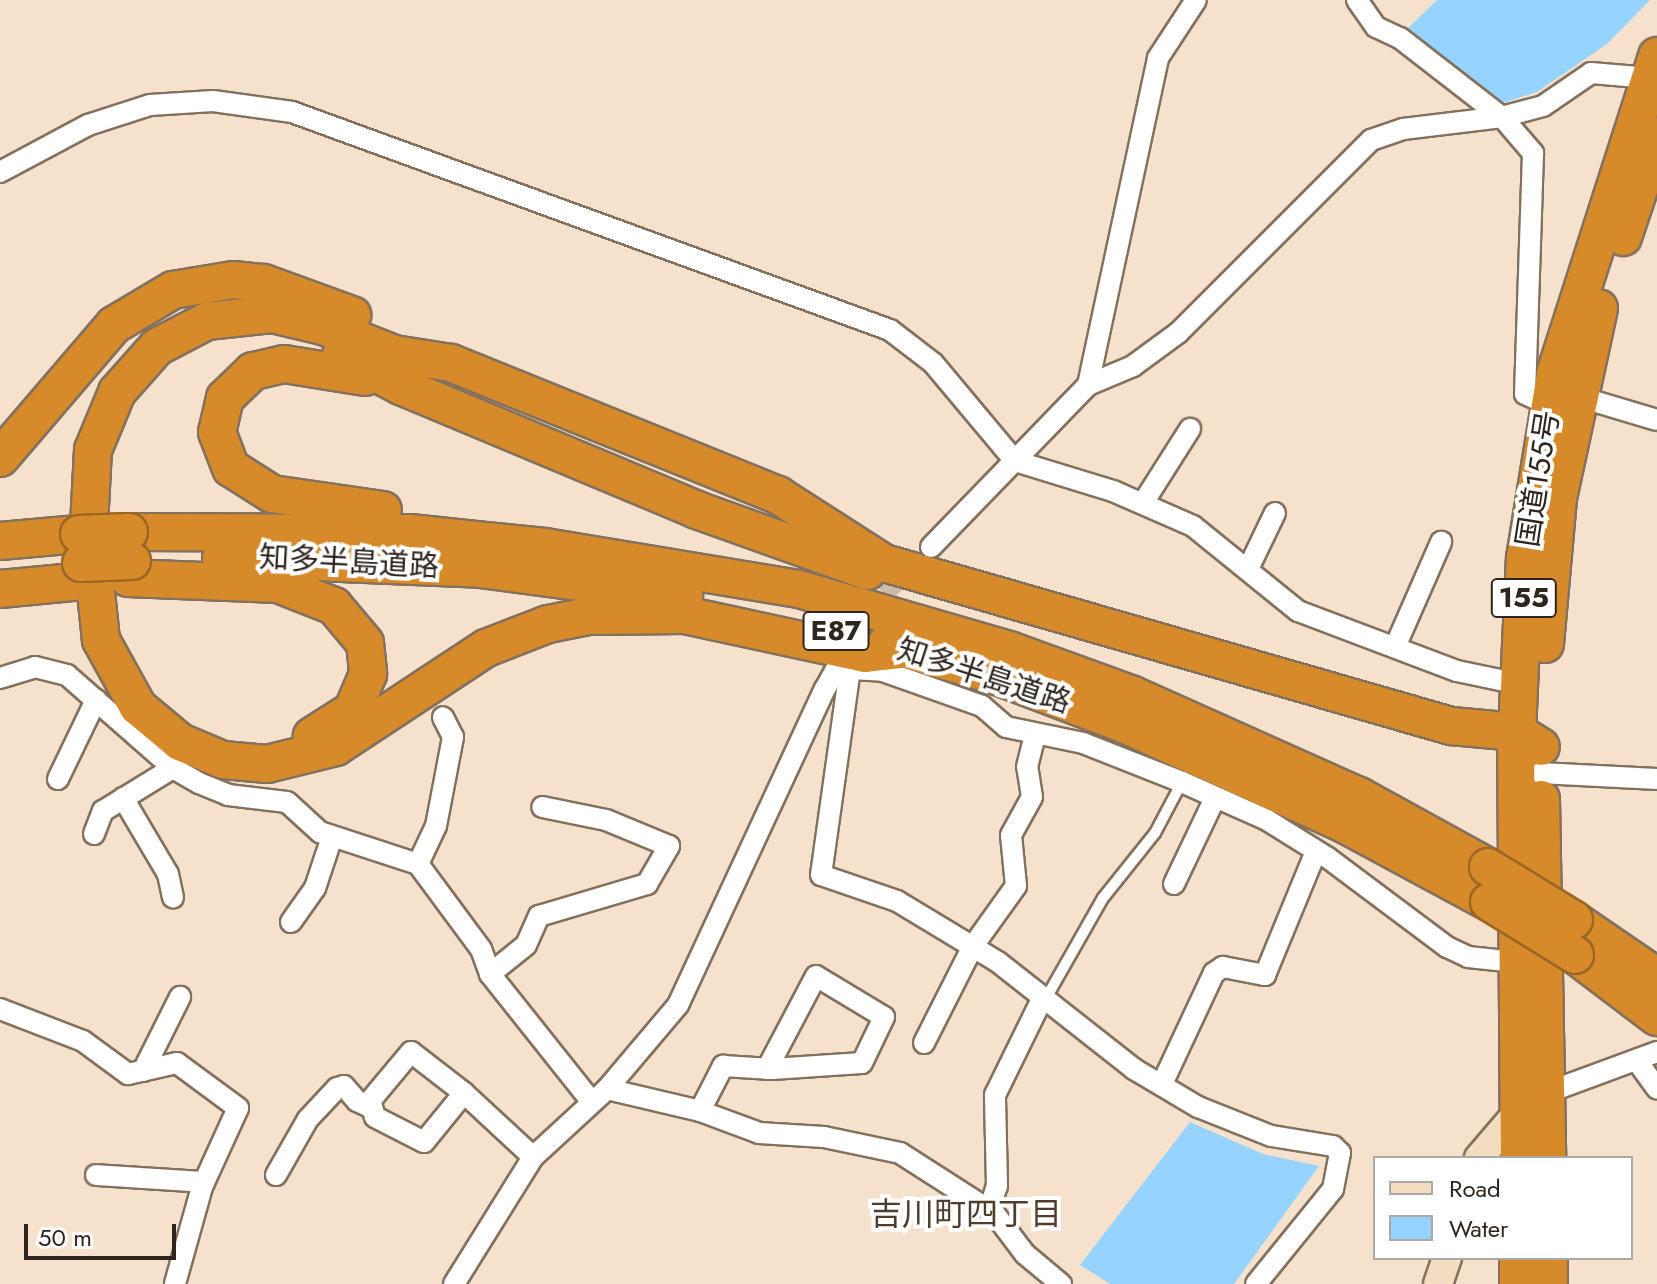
<!DOCTYPE html>
<meta charset="utf-8">
<style>
body{margin:0}
#map{position:relative;width:1657px;height:1284px;overflow:hidden;background:#f5e1cc;font-family:Jost,"Noto Sans JP",sans-serif}
div>[style]{position:absolute}
[style*='--x']{left:calc(var(--x)*1px);top:calc(var(--y)*1px);width:calc(var(--w)*1px);rotate:calc(var(--a)*1deg)}
.water>*{inset:0;background:#96d4ff}
.street-tunnel>*{height:20px;margin-top:-10px;transform-origin:0;background:repeating-linear-gradient(90deg,#cdbca9 0 20px,transparent 0 30px)}
.roads{filter:drop-shadow(2px 0 #83715e) drop-shadow(-2px 0 #83715e) drop-shadow(0 2px #83715e) drop-shadow(0 -2px #83715e)}
.lane>*{height:10px;margin:-5px;padding:0 5px;transform-origin:5px;border-radius:5px;background:#fff}
.street>*{height:20px;margin:-10px;padding:0 10px;transform-origin:10px;border-radius:10px;background:#fff}
.secondary>*{height:28px;margin:-14px;padding:0 14px;transform-origin:14px;border-radius:14px;background:#f3dcbf}
.highway>*{height:36px;margin:-18px;padding:0 18px;transform-origin:18px;border-radius:18px;background:#d78a2a}
.bridges{filter:drop-shadow(2px 0 #9c6726) drop-shadow(-2px 0 #9c6726) drop-shadow(0 2px #9c6726) drop-shadow(0 -2px #9c6726)}
.highway-bridge>*{height:36px;margin:-18px;padding:0 18px;transform-origin:18px;border-radius:18px;background:#d78a2a}
span{translate:-50% -50%;white-space:nowrap;text-align:center;line-height:1.15;-webkit-text-stroke:8px #fff;paint-order:stroke}
.shield-label span{padding:2px 6px;background:#fff;border:2px solid;border-radius:6px;-webkit-text-stroke-width:0}
.shield-label{font-size:28px;color:#2e261e;font-weight:700}
.street-label{font-size:30px;color:#2e261e}
.neighbourhood-label{font-size:32px;color:#4f3e2d}
.legend{position:absolute;left:1373px;top:1156px;width:260px;height:104px;box-sizing:border-box;background:#fff;border:2px solid #aba8a5;margin:0;padding:10px 14px;list-style:none;font-size:24px;color:#2e261e}
.legend li{display:flex;align-items:center;gap:16px;height:40px}
.legend b{width:40px;border:2px solid #aba8a5}
.scale{position:absolute;left:24px;top:1224px;width:152px;height:36px;box-sizing:border-box;border:4px solid #2e261e;border-top:0;padding-left:10px;font-size:24px;line-height:28px;white-space:nowrap;color:#2e261e;-webkit-text-stroke:6px #fff;paint-order:stroke}
</style>
<div id="map">
<div class="water">
<div style="clip-path:polygon(1437px 0,1650px 0,1607px 44px,1537px 92px,1503px 103px,1407px 29px)"></div>
<div style="clip-path:polygon(1190px 1122px,1263px 1154px,1319px 1166px,1234px 1284px,1110px 1284px,1080px 1265px)"></div>
</div>
<div class="street-tunnel">
<div style="--x:843;--y:657;--w:75;--a:-56.9"></div>
<div style="--x:884;--y:594;--w:41;--a:-45"></div>
</div>
<div class="roads">
<div class="lane">
<div style="--x:1045;--y:1000;--w:117;--a:-60.4"></div>
<div style="--x:1103;--y:898;--w:83;--a:-51.3"></div>
<div style="--x:1155;--y:833;--w:58;--a:-62.1"></div>
</div>
<div class="street">
<div style="--x:1357;--y:0;--w:33;--a:55"></div>
<div style="--x:1376;--y:27;--w:26;--a:25"></div>
<div style="--x:1400;--y:38;--w:129;--a:37.8"></div>
<div style="--x:1502;--y:117;--w:48;--a:49.3"></div>
<div style="--x:1533;--y:153;--w:241;--a:91.9"></div>
<div style="--x:1525;--y:394;--w:26;--a:25"></div>
<div style="--x:0;--y:172;--w:100;--a:-28.1"></div>
<div style="--x:88;--y:125;--w:65;--a:-17.9"></div>
<div style="--x:150;--y:105;--w:63;--a:-3.6"></div>
<div style="--x:213;--y:101;--w:80;--a:7.9"></div>
<div style="--x:292;--y:112;--w:636;--a:20.03"></div>
<div style="--x:890;--y:330;--w:54;--a:37.5"></div>
<div style="--x:933;--y:363;--w:128;--a:50.1"></div>
<div style="--x:1015;--y:461;--w:102;--a:17"></div>
<div style="--x:1113;--y:491;--w:87;--a:23.6"></div>
<div style="--x:1193;--y:526;--w:135;--a:39"></div>
<div style="--x:1298;--y:611;--w:170;--a:20.7"></div>
<div style="--x:1457;--y:671;--w:63;--a:11.8"></div>
<div style="--x:1088;--y:385;--w:334;--a:-77.9"></div>
<div style="--x:1158;--y:58;--w:69;--a:-56.8"></div>
<div style="--x:1580;--y:397;--w:80;--a:16.6"></div>
<div style="--x:1143;--y:503;--w:88;--a:-57.6"></div>
<div style="--x:931;--y:547;--w:226;--a:-45.9"></div>
<div style="--x:1088;--y:385;--w:49;--a:-22.9"></div>
<div style="--x:1133;--y:366;--w:56;--a:-36.3"></div>
<div style="--x:1178;--y:333;--w:273;--a:-45"></div>
<div style="--x:1371;--y:140;--w:34;--a:-19"></div>
<div style="--x:1403;--y:129;--w:100;--a:-6.9"></div>
<div style="--x:1502;--y:117;--w:42;--a:-15"></div>
<div style="--x:1543;--y:106;--w:58;--a:-34.5"></div>
<div style="--x:1591;--y:73;--w:59;--a:4.8"></div>
<div style="--x:1248;--y:569;--w:62;--a:-64.3"></div>
<div style="--x:1395;--y:647;--w:115;--a:-66.3"></div>
<div style="--x:0;--y:678;--w:37;--a:-17"></div>
<div style="--x:35;--y:667;--w:33;--a:14"></div>
<div style="--x:67;--y:675;--w:141;--a:41.3"></div>
<div style="--x:173;--y:768;--w:30;--a:30"></div>
<div style="--x:199;--y:783;--w:31;--a:22"></div>
<div style="--x:228;--y:795;--w:59;--a:6.8"></div>
<div style="--x:287;--y:802;--w:45;--a:42.3"></div>
<div style="--x:320;--y:832;--w:103;--a:18.1"></div>
<div style="--x:418;--y:864;--w:106;--a:53.5"></div>
<div style="--x:481;--y:949;--w:27;--a:70"></div>
<div style="--x:490;--y:974;--w:162;--a:51.5"></div>
<div style="--x:1540;--y:773;--w:117;--a:2.9"></div>
<div style="--x:58;--y:779;--w:88;--a:-64.3"></div>
<div style="--x:123;--y:798;--w:88;--a:59.4"></div>
<div style="--x:168;--y:874;--w:24;--a:78"></div>
<div style="--x:94;--y:834;--w:25;--a:-69"></div>
<div style="--x:103;--y:811;--w:82;--a:-31.6"></div>
<div style="--x:418;--y:864;--w:42;--a:-64.7"></div>
<div style="--x:436;--y:826;--w:91;--a:-79.2"></div>
<div style="--x:453;--y:737;--w:22;--a:-117"></div>
<div style="--x:1174;--y:884;--w:93;--a:-64.5"></div>
<div style="--x:291;--y:922;--w:42;--a:-54.8"></div>
<div style="--x:315;--y:888;--w:54;--a:-71.6"></div>
<div style="--x:490;--y:974;--w:46;--a:-38.9"></div>
<div style="--x:526;--y:945;--w:32;--a:-66"></div>
<div style="--x:539;--y:916;--w:113;--a:-16.5"></div>
<div style="--x:647;--y:884;--w:44;--a:-59.9"></div>
<div style="--x:669;--y:846;--w:68;--a:-157.6"></div>
<div style="--x:606;--y:820;--w:65;--a:-168.5"></div>
<div style="--x:0;--y:1009;--w:89;--a:21.1"></div>
<div style="--x:83;--y:1041;--w:56;--a:36.3"></div>
<div style="--x:128;--y:1074;--w:50;--a:-12.7"></div>
<div style="--x:177;--y:1063;--w:76;--a:36.4"></div>
<div style="--x:238;--y:1108;--w:87;--a:114.5"></div>
<div style="--x:202;--y:1187;--w:101;--a:105.6"></div>
<div style="--x:924;--y:1043;--w:109;--a:-63.2"></div>
<div style="--x:973;--y:946;--w:74;--a:-54.4"></div>
<div style="--x:1016;--y:886;--w:51;--a:-95.6"></div>
<div style="--x:1011;--y:835;--w:43;--a:-61.1"></div>
<div style="--x:1032;--y:797;--w:30;--a:-99"></div>
<div style="--x:1027;--y:767;--w:33;--a:-76"></div>
<div style="--x:1637;--y:1061;--w:34;--a:54"></div>
<div style="--x:143;--y:1071;--w:83;--a:-63.4"></div>
<div style="--x:1162;--y:1084;--w:123;--a:-64.9"></div>
<div style="--x:1214;--y:973;--w:11;--a:-34"></div>
<div style="--x:1223;--y:967;--w:43;--a:10.8"></div>
<div style="--x:1265;--y:975;--w:134;--a:-67.6"></div>
<div style="--x:607;--y:1089;--w:96;--a:13.3"></div>
<div style="--x:700;--y:1111;--w:63;--a:20.4"></div>
<div style="--x:759;--y:1133;--w:65;--a:3.5"></div>
<div style="--x:824;--y:1137;--w:78;--a:11.9"></div>
<div style="--x:900;--y:1153;--w:112;--a:32.6"></div>
<div style="--x:994;--y:1213;--w:51;--a:52.9"></div>
<div style="--x:1025;--y:1254;--w:47;--a:39.8"></div>
<div style="--x:464;--y:1093;--w:63;--a:129.2"></div>
<div style="--x:424;--y:1142;--w:55;--a:-153"></div>
<div style="--x:375;--y:1117;--w:17;--a:-107"></div>
<div style="--x:370;--y:1101;--w:64;--a:-50.1"></div>
<div style="--x:411;--y:1052;--w:67;--a:37.7"></div>
<div style="--x:464;--y:1093;--w:94;--a:42.8"></div>
<div style="--x:1546;--y:1093;--w:118;--a:-20.3"></div>
<div style="--x:700;--y:1111;--w:51;--a:-62.9"></div>
<div style="--x:723;--y:1066;--w:49;--a:3.5"></div>
<div style="--x:772;--y:1069;--w:90;--a:-3.8"></div>
<div style="--x:862;--y:1063;--w:51;--a:-64.4"></div>
<div style="--x:884;--y:1017;--w:79;--a:-148.9"></div>
<div style="--x:816;--y:976;--w:105;--a:117.8"></div>
<div style="--x:96;--y:1175;--w:108;--a:3.7"></div>
<div style="--x:276;--y:1175;--w:64;--a:-60.3"></div>
<div style="--x:308;--y:1119;--w:42;--a:-46.9"></div>
<div style="--x:337;--y:1088;--w:7;--a:-16"></div>
<div style="--x:344;--y:1086;--w:20;--a:49"></div>
<div style="--x:357;--y:1101;--w:17;--a:25"></div>
<div style="--x:989;--y:1210;--w:25;--a:-72"></div>
<div style="--x:997;--y:1186;--w:91;--a:-91.3"></div>
<div style="--x:995;--y:1095;--w:107;--a:-63.9"></div>
<div style="--x:454;--y:1284;--w:150;--a:-58.1"></div>
<div style="--x:533;--y:1157;--w:100;--a:-42.6"></div>
<div style="--x:607;--y:1089;--w:110;--a:-49.8"></div>
<div style="--x:678;--y:1005;--w:349;--a:-65.1"></div>
<div style="--x:825;--y:689;--w:25;--a:-61"></div>
<div style="--x:837;--y:667;--w:13;--a:9"></div>
<div style="--x:1256;--y:1284;--w:122;--a:-51"></div>
<div style="--x:1333;--y:1189;--w:37;--a:-79"></div>
<div style="--x:1340;--y:1153;--w:10;--a:-135"></div>
<div style="--x:1333;--y:1146;--w:63;--a:-170.8"></div>
<div style="--x:1271;--y:1136;--w:79;--a:-158.3"></div>
<div style="--x:1198;--y:1107;--w:74;--a:-149.3"></div>
<div style="--x:1134;--y:1069;--w:173;--a:-141.8"></div>
<div style="--x:998;--y:962;--w:118;--a:-148.9"></div>
<div style="--x:897;--y:901;--w:80;--a:-161.1"></div>
<div style="--x:821;--y:875;--w:208;--a:-82"></div>
<div style="--x:850;--y:669;--w:33;--a:3"></div>
<div style="--x:883;--y:671;--w:105;--a:19.5"></div>
<div style="--x:982;--y:706;--w:32;--a:41"></div>
<div style="--x:1006;--y:727;--w:79;--a:11.7"></div>
<div style="--x:1083;--y:743;--w:106;--a:21.5"></div>
<div style="--x:1182;--y:782;--w:93;--a:24.1"></div>
<div style="--x:1267;--y:820;--w:72;--a:31.9"></div>
<div style="--x:1328;--y:858;--w:149;--a:36.8"></div>
<div style="--x:1447;--y:947;--w:23;--a:25"></div>
<div style="--x:1468;--y:957;--w:48;--a:5.9"></div>
</div>
<div class="secondary">
<div style="--x:1479;--y:1158;--w:74;--a:-49.4"></div>
<div style="--x:1438;--y:1284;--w:28;--a:-71"></div>
</div>
<div class="highway">
<div style="--x:1623;--y:237;--w:107;--a:-71.4"></div>
<div style="--x:341;--y:355;--w:68;--a:27.3"></div>
<div style="--x:401;--y:386;--w:321;--a:22.7"></div>
<div style="--x:697;--y:510;--w:181;--a:19.7"></div>
<div style="--x:365;--y:377;--w:82;--a:-170.9"></div>
<div style="--x:284;--y:364;--w:32;--a:167"></div>
<div style="--x:253;--y:371;--w:39;--a:136"></div>
<div style="--x:225;--y:398;--w:35;--a:103"></div>
<div style="--x:217;--y:432;--w:39;--a:69"></div>
<div style="--x:231;--y:468;--w:49;--a:32.4"></div>
<div style="--x:272;--y:494;--w:112;--a:8.2"></div>
<div style="--x:0;--y:458;--w:175;--a:-49.4"></div>
<div style="--x:114;--y:325;--w:69;--a:-30.7"></div>
<div style="--x:173;--y:290;--w:61;--a:-9.5"></div>
<div style="--x:233;--y:280;--w:31;--a:6"></div>
<div style="--x:264;--y:283;--w:94;--a:20"></div>
<div style="--x:129;--y:532;--w:281;--a:0.2"></div>
<div style="--x:410;--y:533;--w:136;--a:5.9"></div>
<div style="--x:545;--y:547;--w:257;--a:9.4"></div>
<div style="--x:799;--y:589;--w:219;--a:16.2"></div>
<div style="--x:1009;--y:650;--w:132;--a:19.9"></div>
<div style="--x:1133;--y:695;--w:248;--a:24.1"></div>
<div style="--x:1359;--y:796;--w:147;--a:28.8"></div>
<div style="--x:0;--y:541;--w:79;--a:-5.1"></div>
<div style="--x:221;--y:558;--w:259;--a:2.4"></div>
<div style="--x:480;--y:569;--w:206;--a:7.5"></div>
<div style="--x:128;--y:578;--w:150;--a:2.3"></div>
<div style="--x:278;--y:584;--w:60;--a:21.4"></div>
<div style="--x:334;--y:606;--w:48;--a:50"></div>
<div style="--x:365;--y:643;--w:31;--a:84"></div>
<div style="--x:368;--y:674;--w:39;--a:113"></div>
<div style="--x:353;--y:710;--w:49;--a:147.6"></div>
<div style="--x:0;--y:589;--w:83;--a:-5.5"></div>
<div style="--x:886;--y:644;--w:116;--a:16.1"></div>
<div style="--x:997;--y:676;--w:138;--a:20.8"></div>
<div style="--x:1126;--y:725;--w:242;--a:24.4"></div>
<div style="--x:1346;--y:825;--w:162;--a:28.3"></div>
<div style="--x:1545;--y:644;--w:147;--a:-84.9"></div>
<div style="--x:1558;--y:498;--w:194;--a:-77.8"></div>
<div style="--x:908;--y:649;--w:43;--a:173.4"></div>
<div style="--x:865;--y:654;--w:184;--a:-167.8"></div>
<div style="--x:685;--y:615;--w:97;--a:179.4"></div>
<div style="--x:588;--y:616;--w:41;--a:168.7"></div>
<div style="--x:548;--y:624;--w:66;--a:158.8"></div>
<div style="--x:486;--y:648;--w:180;--a:146.6"></div>
<div style="--x:336;--y:747;--w:71;--a:166.2"></div>
<div style="--x:267;--y:764;--w:44;--a:-174.8"></div>
<div style="--x:223;--y:760;--w:47;--a:-157.3"></div>
<div style="--x:180;--y:742;--w:55;--a:-140.2"></div>
<div style="--x:138;--y:707;--w:77;--a:-118.9"></div>
<div style="--x:101;--y:640;--w:115;--a:-96"></div>
<div style="--x:89;--y:526;--w:76;--a:-87"></div>
<div style="--x:93;--y:450;--w:63;--a:-67.5"></div>
<div style="--x:117;--y:392;--w:60;--a:-48.4"></div>
<div style="--x:157;--y:347;--w:56;--a:-27.5"></div>
<div style="--x:207;--y:321;--w:65;--a:-6.1"></div>
<div style="--x:272;--y:314;--w:52;--a:13.2"></div>
<div style="--x:323;--y:326;--w:76;--a:21.5"></div>
<div style="--x:394;--y:354;--w:58;--a:9"></div>
<div style="--x:451;--y:363;--w:353;--a:22"></div>
<div style="--x:778;--y:495;--w:126;--a:32.7"></div>
<div style="--x:884;--y:563;--w:590;--a:16.04"></div>
<div style="--x:1451;--y:726;--w:66;--a:5.2"></div>
<div style="--x:1517;--y:732;--w:28;--a:32"></div>
<div style="--x:1541;--y:799;--w:359;--a:89"></div>
<div style="--x:1574;--y:920;--w:101;--a:34.5"></div>
<div style="--x:1575;--y:955;--w:103;--a:37.1"></div>
<div style="--x:1519;--y:1158;--w:404;--a:-90.4"></div>
<div style="--x:1516;--y:754;--w:196;--a:-87.4"></div>
<div style="--x:1525;--y:558;--w:186;--a:-80.7"></div>
<div style="--x:1555;--y:374;--w:334;--a:-72.2"></div>
<div style="--x:1518;--y:1284;--w:26;--a:-90"></div>
<div style="--x:1549;--y:1284;--w:26;--a:-90"></div>
</div>
</div>
<div class="bridges">
<div class="highway-bridge">
<div style="--x:79;--y:534;--w:50;--a:-2.3"></div>
<div style="--x:81;--y:563;--w:51;--a:-2.2"></div>
<div style="--x:1488;--y:867;--w:101;--a:31.6"></div>
<div style="--x:1489;--y:902;--w:101;--a:31.6"></div>
</div>
</div>
<div class="shield-label">
<span style="left:1524px;top:598px">155</span>
<span style="left:836px;top:631px">E87</span>
</div>
<div class="street-label">
<span style="left:1538px;top:479px;rotate:-81deg">国道155号</span>
<span style="left:349px;top:562px;rotate:3deg">知多半島道路</span>
<span style="left:984px;top:676px;rotate:18deg">知多半島道路</span>
</div>
<div class="neighbourhood-label">
<span style="left:966px;top:1214px">吉川町四丁目</span>
</div>
<ul class="legend">
<li><b style="height:10px;background:#f3dcbf"></b>Road</li>
<li><b style="height:22px;background:#96d4ff"></b>Water</li>
</ul>
<div class="scale">50 m</div>
</div>
